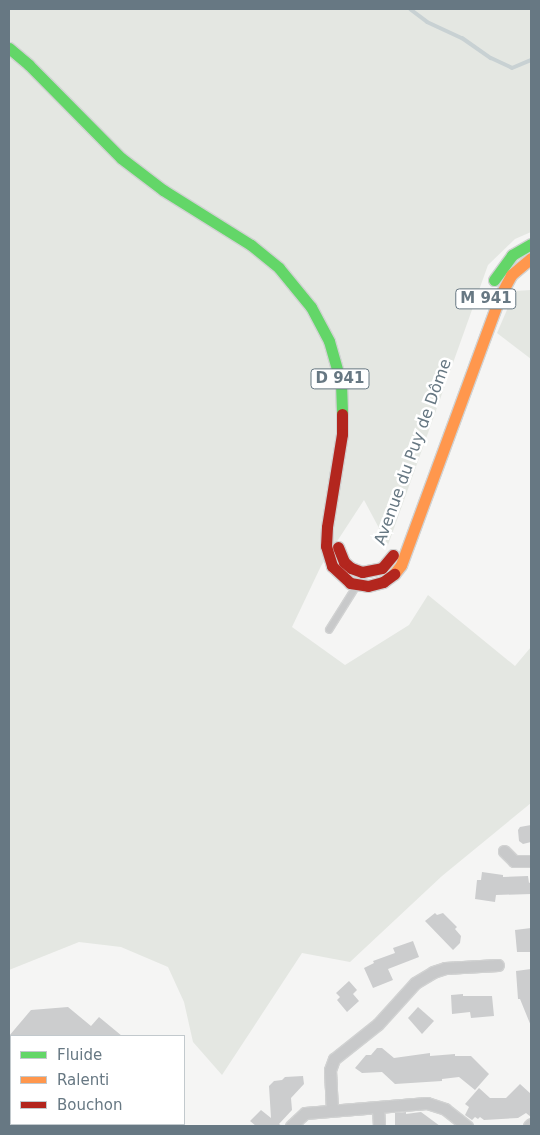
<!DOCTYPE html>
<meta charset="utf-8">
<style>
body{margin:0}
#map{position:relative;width:540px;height:1135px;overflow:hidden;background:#f5f5f4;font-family:"DejaVu Sans",sans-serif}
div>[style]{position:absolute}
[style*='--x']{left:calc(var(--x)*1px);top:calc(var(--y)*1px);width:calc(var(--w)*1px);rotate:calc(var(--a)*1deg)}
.green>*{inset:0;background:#e4e7e2}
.stream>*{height:4px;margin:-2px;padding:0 2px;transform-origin:2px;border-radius:2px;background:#c8d1d3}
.building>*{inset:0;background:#cccdce}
.roads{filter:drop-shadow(1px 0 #d1d2d2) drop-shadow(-1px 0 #d1d2d2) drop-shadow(0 1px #d1d2d2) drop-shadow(0 -1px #d1d2d2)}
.lane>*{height:5.5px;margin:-2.75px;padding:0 2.75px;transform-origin:2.75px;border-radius:2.75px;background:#c8c9ca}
.street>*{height:11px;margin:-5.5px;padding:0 5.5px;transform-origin:5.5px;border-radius:5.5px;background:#c8c9ca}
.fast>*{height:11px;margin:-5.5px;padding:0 5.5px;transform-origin:5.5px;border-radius:5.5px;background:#63d668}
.slow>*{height:11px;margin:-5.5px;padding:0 5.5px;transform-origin:5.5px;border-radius:5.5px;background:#ff974d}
.jam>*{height:11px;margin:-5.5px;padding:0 5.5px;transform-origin:5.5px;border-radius:5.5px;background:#b3261e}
span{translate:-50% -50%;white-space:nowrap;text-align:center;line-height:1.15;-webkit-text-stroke:5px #fff;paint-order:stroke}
.shield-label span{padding:1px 4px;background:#fff;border:1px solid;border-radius:4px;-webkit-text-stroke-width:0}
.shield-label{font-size:15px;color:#677883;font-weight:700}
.street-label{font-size:16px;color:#677883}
.frame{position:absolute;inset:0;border:10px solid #677883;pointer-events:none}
.legend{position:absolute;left:10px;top:1035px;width:175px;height:90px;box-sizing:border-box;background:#fff;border:1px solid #c2c9cd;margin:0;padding:6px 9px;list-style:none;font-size:15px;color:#677883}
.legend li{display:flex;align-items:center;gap:10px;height:25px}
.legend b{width:25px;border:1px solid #c2c9cd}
</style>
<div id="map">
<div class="green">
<div style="clip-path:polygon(9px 9px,531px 9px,531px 232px,515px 239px,488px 265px,388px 545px,364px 500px,321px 566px,292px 627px,345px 665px,409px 625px,428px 595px,515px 666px,531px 647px,531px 803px,442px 876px,350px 962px,302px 953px,222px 1075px,193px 1042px,184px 1002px,168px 967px,121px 947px,79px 942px,9px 970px)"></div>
<div style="clip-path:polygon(531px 290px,531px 359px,497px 333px,515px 291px)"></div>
</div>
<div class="stream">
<div style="--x:410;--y:9;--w:21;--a:37"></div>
<div style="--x:427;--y:22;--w:38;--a:25"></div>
<div style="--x:462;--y:38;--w:35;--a:35"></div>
<div style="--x:491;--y:58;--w:23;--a:25"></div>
<div style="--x:512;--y:68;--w:21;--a:-23"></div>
</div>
<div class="building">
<div style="clip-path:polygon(531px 825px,531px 842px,523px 844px,519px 841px,518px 830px,520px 827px)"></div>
<div style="clip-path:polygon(482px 872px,503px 875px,503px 877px,528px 876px,529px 883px,531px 882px,531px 894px,496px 895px,495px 902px,475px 899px,477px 880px,481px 880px)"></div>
<div style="clip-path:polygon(435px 913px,437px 915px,443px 913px,457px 927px,455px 929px,461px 936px,460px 943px,453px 950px,425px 921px)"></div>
<div style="clip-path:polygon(531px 928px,531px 952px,517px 952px,515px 930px)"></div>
<div style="clip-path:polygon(413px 941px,419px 957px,388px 969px,393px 980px,373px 988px,364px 968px,374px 963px,373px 961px,395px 953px,393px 948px)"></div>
<div style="clip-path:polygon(531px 969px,531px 1026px,520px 999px,518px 999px,516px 971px)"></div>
<div style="clip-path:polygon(349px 981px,357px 990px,353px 994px,359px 1001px,347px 1012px,337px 1000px,340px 997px,336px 993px)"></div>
<div style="clip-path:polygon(463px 994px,463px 996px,492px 996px,494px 1016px,471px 1018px,470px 1012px,452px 1014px,451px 995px)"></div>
<div style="clip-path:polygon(68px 1007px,91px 1026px,99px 1017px,122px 1036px,9px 1036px,31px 1010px)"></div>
<div style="clip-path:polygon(418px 1007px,434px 1021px,422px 1034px,408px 1018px)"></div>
<div style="clip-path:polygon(377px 1048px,382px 1048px,394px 1058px,430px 1053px,430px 1056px,455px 1054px,455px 1056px,471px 1056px,489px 1074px,475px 1090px,459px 1077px,442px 1079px,442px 1081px,395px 1084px,382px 1072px,362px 1073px,355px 1068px,366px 1055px,371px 1055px)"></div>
<div style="clip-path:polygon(303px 1076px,304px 1084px,291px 1098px,292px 1110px,279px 1124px,282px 1126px,256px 1126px,250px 1121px,261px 1110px,271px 1118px,269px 1086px,274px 1081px,282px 1080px,285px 1077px)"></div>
<div style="clip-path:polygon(520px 1084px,531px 1094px,531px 1117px,526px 1113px,518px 1118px,484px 1120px,480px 1117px,478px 1119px,475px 1117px,472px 1120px,465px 1115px,469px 1107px,465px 1104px,479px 1088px,490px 1098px,506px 1098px)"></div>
<div style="clip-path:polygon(406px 1112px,406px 1114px,421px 1112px,440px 1126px,395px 1126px,395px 1113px)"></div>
</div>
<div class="roads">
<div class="lane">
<div style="--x:329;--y:630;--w:51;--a:-57.9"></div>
<div style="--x:9;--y:1106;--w:4;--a:63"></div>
<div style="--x:17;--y:1124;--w:2;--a:63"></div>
<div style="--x:54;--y:1124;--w:4;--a:34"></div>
</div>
<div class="street">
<div style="--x:504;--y:851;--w:14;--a:45"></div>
<div style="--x:514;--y:861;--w:17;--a:0"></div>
<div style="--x:9;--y:1089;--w:4;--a:56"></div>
<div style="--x:378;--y:1107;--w:19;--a:87"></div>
<div style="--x:332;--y:1110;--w:40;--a:-92.9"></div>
<div style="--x:330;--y:1070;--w:12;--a:-70"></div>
<div style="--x:334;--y:1059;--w:56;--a:-38.5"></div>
<div style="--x:378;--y:1024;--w:55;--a:-47.9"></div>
<div style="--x:415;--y:983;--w:21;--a:-31"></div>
<div style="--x:433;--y:972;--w:13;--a:-18"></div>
<div style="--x:445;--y:968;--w:53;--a:-3.2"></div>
<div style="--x:9;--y:1124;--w:2;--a:90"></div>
<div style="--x:27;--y:1124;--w:2;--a:90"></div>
<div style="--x:291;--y:1126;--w:19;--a:-43"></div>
<div style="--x:305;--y:1113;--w:122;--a:-4.7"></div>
<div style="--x:427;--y:1103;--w:19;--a:18"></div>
<div style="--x:445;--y:1109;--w:28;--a:38"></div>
<div style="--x:529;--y:1126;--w:3;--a:-45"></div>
</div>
<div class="fast">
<div style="--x:9;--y:48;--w:26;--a:40"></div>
<div style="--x:29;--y:65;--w:131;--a:45.3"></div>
<div style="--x:121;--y:158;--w:53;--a:37.3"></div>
<div style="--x:163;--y:190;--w:104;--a:32"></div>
<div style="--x:251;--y:245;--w:36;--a:39"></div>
<div style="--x:279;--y:268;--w:50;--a:50.6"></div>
<div style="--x:311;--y:307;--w:38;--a:62"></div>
<div style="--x:329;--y:341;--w:44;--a:74.1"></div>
<div style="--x:341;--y:383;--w:31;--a:88"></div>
<div style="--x:494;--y:280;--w:31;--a:-54"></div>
<div style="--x:512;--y:255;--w:22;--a:-30"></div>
</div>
<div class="slow">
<div style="--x:394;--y:574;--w:11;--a:-52"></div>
<div style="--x:401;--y:565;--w:287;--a:-69.8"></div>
<div style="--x:500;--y:296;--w:24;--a:-62"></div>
<div style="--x:511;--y:275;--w:26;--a:-40"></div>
</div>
<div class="jam">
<div style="--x:342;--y:414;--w:20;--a:90"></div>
<div style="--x:342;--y:434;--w:94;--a:99.2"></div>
<div style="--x:327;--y:527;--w:19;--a:93"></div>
<div style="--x:326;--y:546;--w:21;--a:73"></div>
<div style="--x:332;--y:566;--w:25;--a:43"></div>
<div style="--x:350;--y:583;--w:18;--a:9"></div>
<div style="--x:368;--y:586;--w:16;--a:-15"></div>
<div style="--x:383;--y:582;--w:14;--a:-36"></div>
<div style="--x:338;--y:547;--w:16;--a:68"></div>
<div style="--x:344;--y:562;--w:9;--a:41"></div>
<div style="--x:351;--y:568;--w:12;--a:20"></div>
<div style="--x:362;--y:572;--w:20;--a:-11"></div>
<div style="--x:382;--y:568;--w:17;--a:-50"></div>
</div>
</div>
<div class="shield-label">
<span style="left:486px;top:299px">M 941</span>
<span style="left:340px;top:379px">D 941</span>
</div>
<div class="street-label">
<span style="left:413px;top:452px;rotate:-70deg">Avenue du Puy de Dôme</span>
</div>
<div class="frame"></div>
<ul class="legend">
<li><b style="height:6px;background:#63d668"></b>Fluide</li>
<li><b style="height:6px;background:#ff974d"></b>Ralenti</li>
<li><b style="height:6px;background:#b3261e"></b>Bouchon</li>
</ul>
</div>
